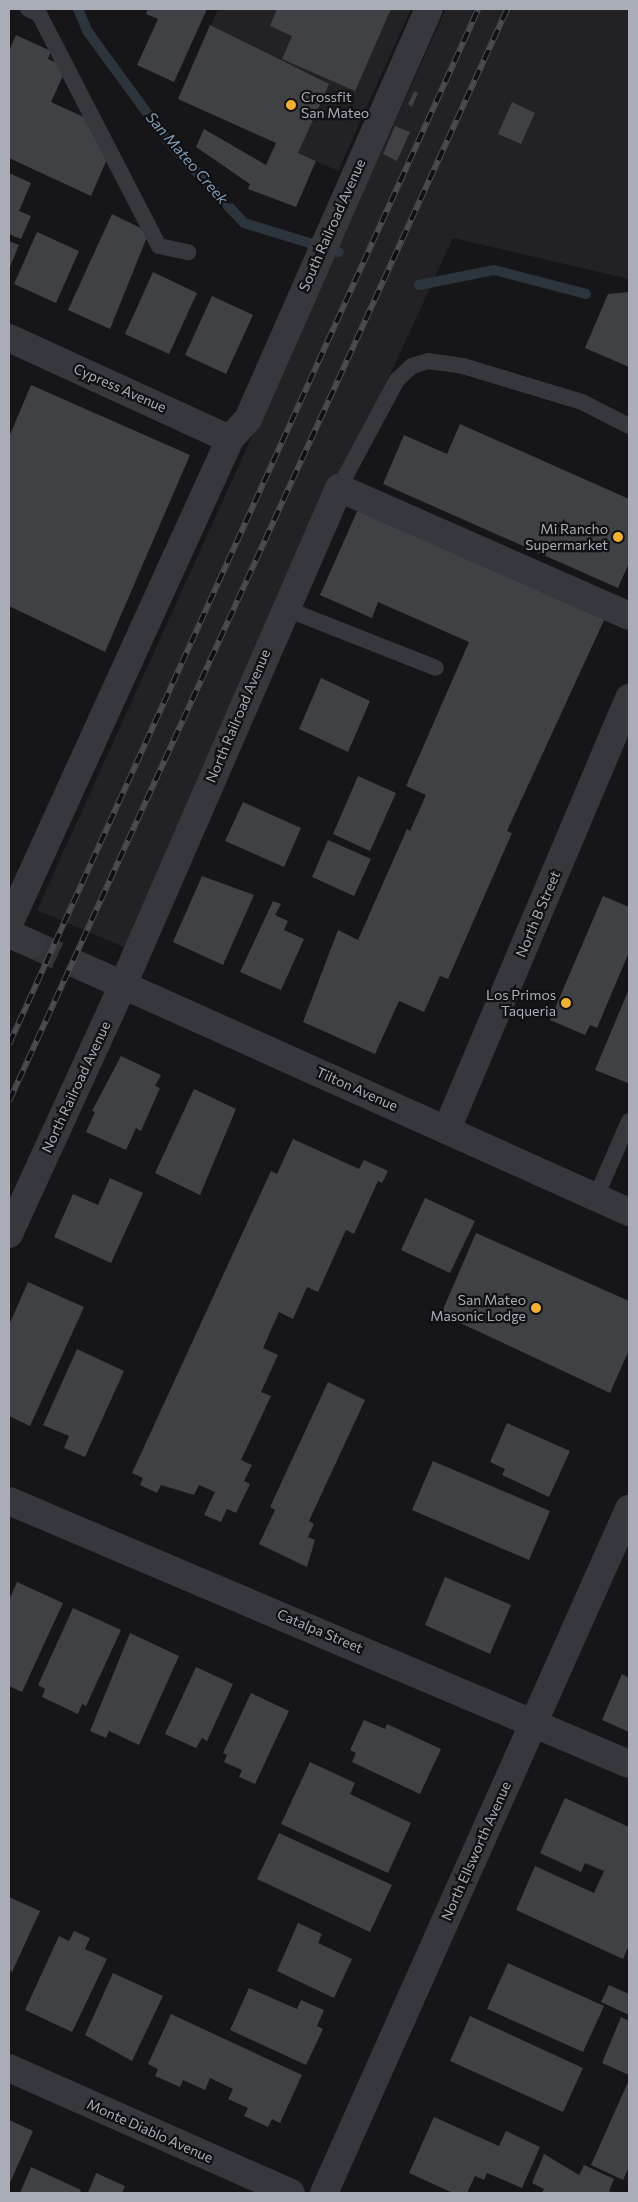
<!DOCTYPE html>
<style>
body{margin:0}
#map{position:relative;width:638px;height:2202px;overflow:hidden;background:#161618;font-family:Commissioner,sans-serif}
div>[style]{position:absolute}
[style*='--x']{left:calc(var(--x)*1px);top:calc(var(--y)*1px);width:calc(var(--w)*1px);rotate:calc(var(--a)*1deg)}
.built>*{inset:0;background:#222225}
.stream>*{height:10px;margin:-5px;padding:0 5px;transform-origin:5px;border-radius:5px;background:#2c353c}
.building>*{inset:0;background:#404145}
.minor-tunnel>*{height:28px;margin-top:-14px;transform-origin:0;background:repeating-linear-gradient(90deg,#333438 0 28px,transparent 0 42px)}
.service>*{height:16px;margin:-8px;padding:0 8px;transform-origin:8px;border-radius:8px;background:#37383d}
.minor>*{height:28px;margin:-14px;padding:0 14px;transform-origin:14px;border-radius:14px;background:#37383d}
.rail>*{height:5.5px;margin-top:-2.75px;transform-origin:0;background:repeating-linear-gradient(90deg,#111113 0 11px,#4a4c52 0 22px);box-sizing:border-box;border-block:1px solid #4a4c52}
.dots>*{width:14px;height:14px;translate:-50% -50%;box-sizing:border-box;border:2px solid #111113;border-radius:50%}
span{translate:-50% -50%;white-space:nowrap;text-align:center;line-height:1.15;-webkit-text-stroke:4.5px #111113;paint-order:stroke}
.poi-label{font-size:14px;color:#a8adb8}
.left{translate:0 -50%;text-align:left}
.right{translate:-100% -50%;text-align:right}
.street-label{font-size:14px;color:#a8adb8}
.water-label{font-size:15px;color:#7f9bb3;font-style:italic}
.frame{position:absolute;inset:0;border:10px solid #a8adb8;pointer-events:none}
</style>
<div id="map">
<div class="built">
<div style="clip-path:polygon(218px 9px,411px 9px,338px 171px,178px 99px)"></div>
<div style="clip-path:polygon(446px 9px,629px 9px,629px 279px,453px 238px,126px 948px,37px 910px)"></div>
</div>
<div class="stream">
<div style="--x:78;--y:9;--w:25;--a:67"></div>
<div style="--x:88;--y:32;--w:132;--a:53.9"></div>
<div style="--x:166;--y:139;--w:115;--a:47.1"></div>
<div style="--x:244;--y:223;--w:99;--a:17"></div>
<div style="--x:419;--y:285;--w:76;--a:-11.3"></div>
<div style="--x:494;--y:270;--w:95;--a:14.6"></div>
</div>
<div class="building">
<div style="clip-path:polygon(148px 9px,207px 9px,174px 82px,137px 65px,158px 19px,146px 14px)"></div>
<div style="clip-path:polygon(277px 9px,391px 9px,355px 91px,282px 59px,292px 36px,270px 26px)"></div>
<div style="clip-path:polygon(210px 25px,329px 84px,298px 153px,316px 161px,296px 207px,248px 189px,250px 184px,196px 147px,204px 129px,266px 165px,276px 143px,178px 99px)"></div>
<div style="clip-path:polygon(16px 35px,51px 51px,48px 59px,67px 67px,51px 102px,90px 120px,107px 159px,91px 196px,9px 158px,9px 51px)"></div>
<div style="clip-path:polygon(414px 91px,418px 93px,412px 107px,408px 104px)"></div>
<div style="clip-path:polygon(512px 102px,535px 113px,521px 144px,498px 134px)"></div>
<div style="clip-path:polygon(395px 126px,410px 132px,397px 161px,383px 154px)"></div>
<div style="clip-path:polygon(9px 173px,31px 183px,19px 211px,31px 216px,21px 239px,9px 234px)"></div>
<div style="clip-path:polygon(112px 214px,149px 232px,110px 329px,68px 310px)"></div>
<div style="clip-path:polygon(37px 232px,79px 251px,56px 303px,14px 284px)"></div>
<div style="clip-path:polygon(9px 241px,19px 245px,9px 269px)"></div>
<div style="clip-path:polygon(153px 272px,197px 293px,169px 354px,125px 334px)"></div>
<div style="clip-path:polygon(629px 292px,629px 367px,585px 348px,608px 294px)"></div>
<div style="clip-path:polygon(212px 296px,253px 315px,226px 374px,185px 355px)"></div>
<div style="clip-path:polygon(31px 385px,190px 455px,105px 652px,9px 606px,9px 437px)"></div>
<div style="clip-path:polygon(460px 424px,629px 499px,629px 563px,618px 588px,383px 484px,404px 435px,447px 454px)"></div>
<div style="clip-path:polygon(359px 507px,606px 616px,507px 831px,512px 833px,448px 979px,440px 976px,424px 1012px,399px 1001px,375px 1054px,303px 1022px,338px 930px,358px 940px,407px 829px,410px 831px,426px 795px,406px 786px,469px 642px,378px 602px,372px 618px,320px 595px)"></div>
<div style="clip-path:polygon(321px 678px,370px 701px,348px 752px,299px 729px)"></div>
<div style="clip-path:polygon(358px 776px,396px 793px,370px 851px,333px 834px)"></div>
<div style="clip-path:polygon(243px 802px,301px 828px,284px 867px,225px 841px)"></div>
<div style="clip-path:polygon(328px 840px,371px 859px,354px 896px,312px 877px)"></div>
<div style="clip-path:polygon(202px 876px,254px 895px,223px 965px,173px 942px)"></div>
<div style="clip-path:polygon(603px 896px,629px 907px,629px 952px,597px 1028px,590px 1025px,585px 1035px,550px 1020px)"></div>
<div style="clip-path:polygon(273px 901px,281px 904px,275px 915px,288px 921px,284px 930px,304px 939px,281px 990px,240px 972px)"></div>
<div style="clip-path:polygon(629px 989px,629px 1081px,628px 1083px,595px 1070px)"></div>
<div style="clip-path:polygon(121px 1056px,161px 1075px,155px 1086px,160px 1088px,141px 1131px,136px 1128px,126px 1150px,86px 1132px,95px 1112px,92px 1111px)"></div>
<div style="clip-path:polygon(194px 1089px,236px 1109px,200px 1195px,155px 1173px)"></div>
<div style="clip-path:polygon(293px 1139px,359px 1169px,364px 1160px,388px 1171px,382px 1183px,378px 1181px,354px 1234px,346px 1230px,318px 1292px,307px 1287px,293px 1319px,279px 1312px,263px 1348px,278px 1355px,261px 1392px,271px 1396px,241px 1460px,252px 1465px,244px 1481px,250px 1484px,236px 1513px,227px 1509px,221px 1522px,204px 1515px,215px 1492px,199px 1485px,194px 1495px,161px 1485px,157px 1493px,140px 1485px,143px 1478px,132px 1473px,271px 1171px,277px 1174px)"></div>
<div style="clip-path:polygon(110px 1178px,143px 1193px,111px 1263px,54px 1237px,73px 1194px,98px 1205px)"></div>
<div style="clip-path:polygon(425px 1198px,475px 1221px,450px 1273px,401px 1250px)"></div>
<div style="clip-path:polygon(476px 1233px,629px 1301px,629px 1350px,610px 1393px,441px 1314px)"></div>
<div style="clip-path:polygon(28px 1282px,84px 1307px,30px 1426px,9px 1416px,9px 1325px)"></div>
<div style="clip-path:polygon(77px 1349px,124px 1371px,85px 1457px,64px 1448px,69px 1436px,43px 1425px)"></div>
<div style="clip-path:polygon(328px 1382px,365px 1400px,309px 1521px,314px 1524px,308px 1537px,315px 1540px,307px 1567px,259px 1544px,275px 1510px,270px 1507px)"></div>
<div style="clip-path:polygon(507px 1423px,570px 1451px,549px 1497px,502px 1475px,505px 1469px,490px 1462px)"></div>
<div style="clip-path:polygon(433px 1461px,550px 1511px,529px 1560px,412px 1510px)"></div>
<div style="clip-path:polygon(445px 1577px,511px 1605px,490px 1654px,425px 1625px)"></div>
<div style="clip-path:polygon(17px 1582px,63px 1603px,22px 1692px,9px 1686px,9px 1600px)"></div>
<div style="clip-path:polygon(73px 1608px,121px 1630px,86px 1706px,82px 1704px,78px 1714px,42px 1697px,45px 1689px,38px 1685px)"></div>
<div style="clip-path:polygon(130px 1633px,179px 1656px,139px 1745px,109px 1731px,106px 1738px,90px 1731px)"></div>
<div style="clip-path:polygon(196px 1667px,233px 1684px,207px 1741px,202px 1738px,196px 1748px,165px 1734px)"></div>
<div style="clip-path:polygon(622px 1674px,629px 1678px,629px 1732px,602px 1720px)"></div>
<div style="clip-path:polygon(251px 1693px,289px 1711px,255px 1784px,239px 1777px,242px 1770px,224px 1762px,227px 1755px,223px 1753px)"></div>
<div style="clip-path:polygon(364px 1720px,385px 1729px,387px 1724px,441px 1749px,420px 1794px,352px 1762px,356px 1753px,350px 1750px)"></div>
<div style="clip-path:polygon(310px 1762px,355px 1783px,350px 1794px,411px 1823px,388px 1873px,281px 1824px)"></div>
<div style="clip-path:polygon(565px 1798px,629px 1827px,629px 1945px,623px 1959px,516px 1910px,535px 1866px,594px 1893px,604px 1871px,585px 1863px,581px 1872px,540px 1853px)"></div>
<div style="clip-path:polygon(279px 1833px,392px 1885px,370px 1932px,257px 1879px)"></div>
<div style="clip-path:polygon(9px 1897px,40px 1911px,12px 1972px,9px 1970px)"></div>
<div style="clip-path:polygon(298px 1923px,322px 1934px,318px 1943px,352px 1959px,334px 1998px,277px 1971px)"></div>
<div style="clip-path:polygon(74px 1931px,90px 1938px,85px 1949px,107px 1959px,72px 2032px,25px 2010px,59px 1936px,69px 1941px)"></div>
<div style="clip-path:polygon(508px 1963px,604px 2006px,583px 2052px,487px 2009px)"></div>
<div style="clip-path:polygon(113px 1973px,163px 1996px,132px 2061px,85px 2035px)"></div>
<div style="clip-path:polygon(609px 1985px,629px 1994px,629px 2015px,601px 2002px)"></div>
<div style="clip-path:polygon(249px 1988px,297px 2009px,301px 2000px,324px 2010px,317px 2026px,323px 2029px,306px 2065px,230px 2030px)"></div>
<div style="clip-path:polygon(171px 2014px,302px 2075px,280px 2123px,272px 2119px,268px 2127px,244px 2116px,248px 2108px,228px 2099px,233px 2089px,210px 2078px,205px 2090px,183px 2080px,180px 2087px,155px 2076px,158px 2069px,148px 2064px)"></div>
<div style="clip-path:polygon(470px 2016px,583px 2068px,563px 2112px,450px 2061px)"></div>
<div style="clip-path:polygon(621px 2017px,629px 2021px,629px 2075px,602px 2063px)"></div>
<div style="clip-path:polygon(629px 2080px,629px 2167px,623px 2180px,591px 2165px)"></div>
<div style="clip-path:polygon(434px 2117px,499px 2146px,506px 2131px,540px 2147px,522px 2188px,487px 2173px,484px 2180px,475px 2176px,467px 2193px,453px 2193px,409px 2173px)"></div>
<div style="clip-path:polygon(9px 2120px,33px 2131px,9px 2185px)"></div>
<div style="clip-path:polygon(544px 2154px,579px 2175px,584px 2165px,614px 2179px,609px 2191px,614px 2193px,542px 2193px,544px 2189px,532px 2183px)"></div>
<div style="clip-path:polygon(31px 2167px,81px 2190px,80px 2193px,20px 2193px)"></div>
<div style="clip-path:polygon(96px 2173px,125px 2186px,122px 2193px,88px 2193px)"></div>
</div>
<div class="minor-tunnel">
<div style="--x:32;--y:944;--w:58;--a:24.4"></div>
</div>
<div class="service">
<div style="--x:28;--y:9;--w:12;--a:24"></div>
<div style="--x:39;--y:14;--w:261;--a:62.7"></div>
<div style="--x:159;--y:246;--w:30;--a:12"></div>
<div style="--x:339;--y:488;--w:123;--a:-61.8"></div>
<div style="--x:397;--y:380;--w:21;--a:-43"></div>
<div style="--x:412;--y:366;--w:17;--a:-17"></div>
<div style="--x:428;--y:361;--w:35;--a:8"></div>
<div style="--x:463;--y:366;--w:124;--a:16.8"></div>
<div style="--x:582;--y:402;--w:53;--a:27.1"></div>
<div style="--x:284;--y:608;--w:163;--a:21.5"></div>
<div style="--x:596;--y:1197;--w:83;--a:-66.5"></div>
</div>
<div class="minor">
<div style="--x:9;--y:338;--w:243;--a:24.6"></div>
<div style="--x:9;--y:924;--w:533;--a:-65.5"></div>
<div style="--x:230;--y:439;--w:27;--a:-48"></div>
<div style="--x:248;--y:419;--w:448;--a:-66.2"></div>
<div style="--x:9;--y:934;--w:25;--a:23"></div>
<div style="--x:85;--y:968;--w:596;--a:24.16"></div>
<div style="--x:447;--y:1129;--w:468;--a:-67.1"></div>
<div style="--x:9;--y:1234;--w:274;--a:-65.4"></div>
<div style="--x:123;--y:985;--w:542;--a:-66.51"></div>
<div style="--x:339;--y:488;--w:317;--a:23.8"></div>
<div style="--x:9;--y:1501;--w:673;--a:22.99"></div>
<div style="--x:9;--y:2068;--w:308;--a:23.9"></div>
<div style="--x:324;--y:2193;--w:749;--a:-65.97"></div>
</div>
<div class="rail">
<div style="--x:9;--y:1044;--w:1136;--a:-65.62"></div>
<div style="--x:9;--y:1101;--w:1200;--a:-65.48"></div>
</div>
<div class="dots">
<div style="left:291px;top:105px;background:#f2b134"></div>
<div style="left:618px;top:537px;background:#f2b134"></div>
<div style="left:566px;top:1003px;background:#f2b134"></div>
<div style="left:536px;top:1308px;background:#f2b134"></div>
</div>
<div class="poi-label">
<span class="left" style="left:301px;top:105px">Crossfit<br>San Mateo</span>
<span class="right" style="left:608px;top:537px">Mi Rancho<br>Supermarket</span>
<span class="right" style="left:556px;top:1003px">Los Primos<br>Taqueria</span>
<span class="right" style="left:526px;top:1308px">San Mateo<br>Masonic Lodge</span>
</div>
<div class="street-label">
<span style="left:332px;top:225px;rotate:-66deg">South Railroad Avenue</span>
<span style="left:120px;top:388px;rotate:24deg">Cypress Avenue</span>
<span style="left:238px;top:716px;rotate:-67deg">North Railroad Avenue</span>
<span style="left:538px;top:914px;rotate:-67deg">North B Street</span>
<span style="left:76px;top:1087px;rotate:-65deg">North Railroad Avenue</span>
<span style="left:357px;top:1089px;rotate:24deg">Tilton Avenue</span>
<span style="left:320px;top:1631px;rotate:23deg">Catalpa Street</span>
<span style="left:476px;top:1851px;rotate:-66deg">North Ellsworth Avenue</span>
<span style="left:150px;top:2131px;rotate:24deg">Monte Diablo Avenue</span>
</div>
<div class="water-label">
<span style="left:187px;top:158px;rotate:49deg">San Mateo Creek</span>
</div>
<div class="frame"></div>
</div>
